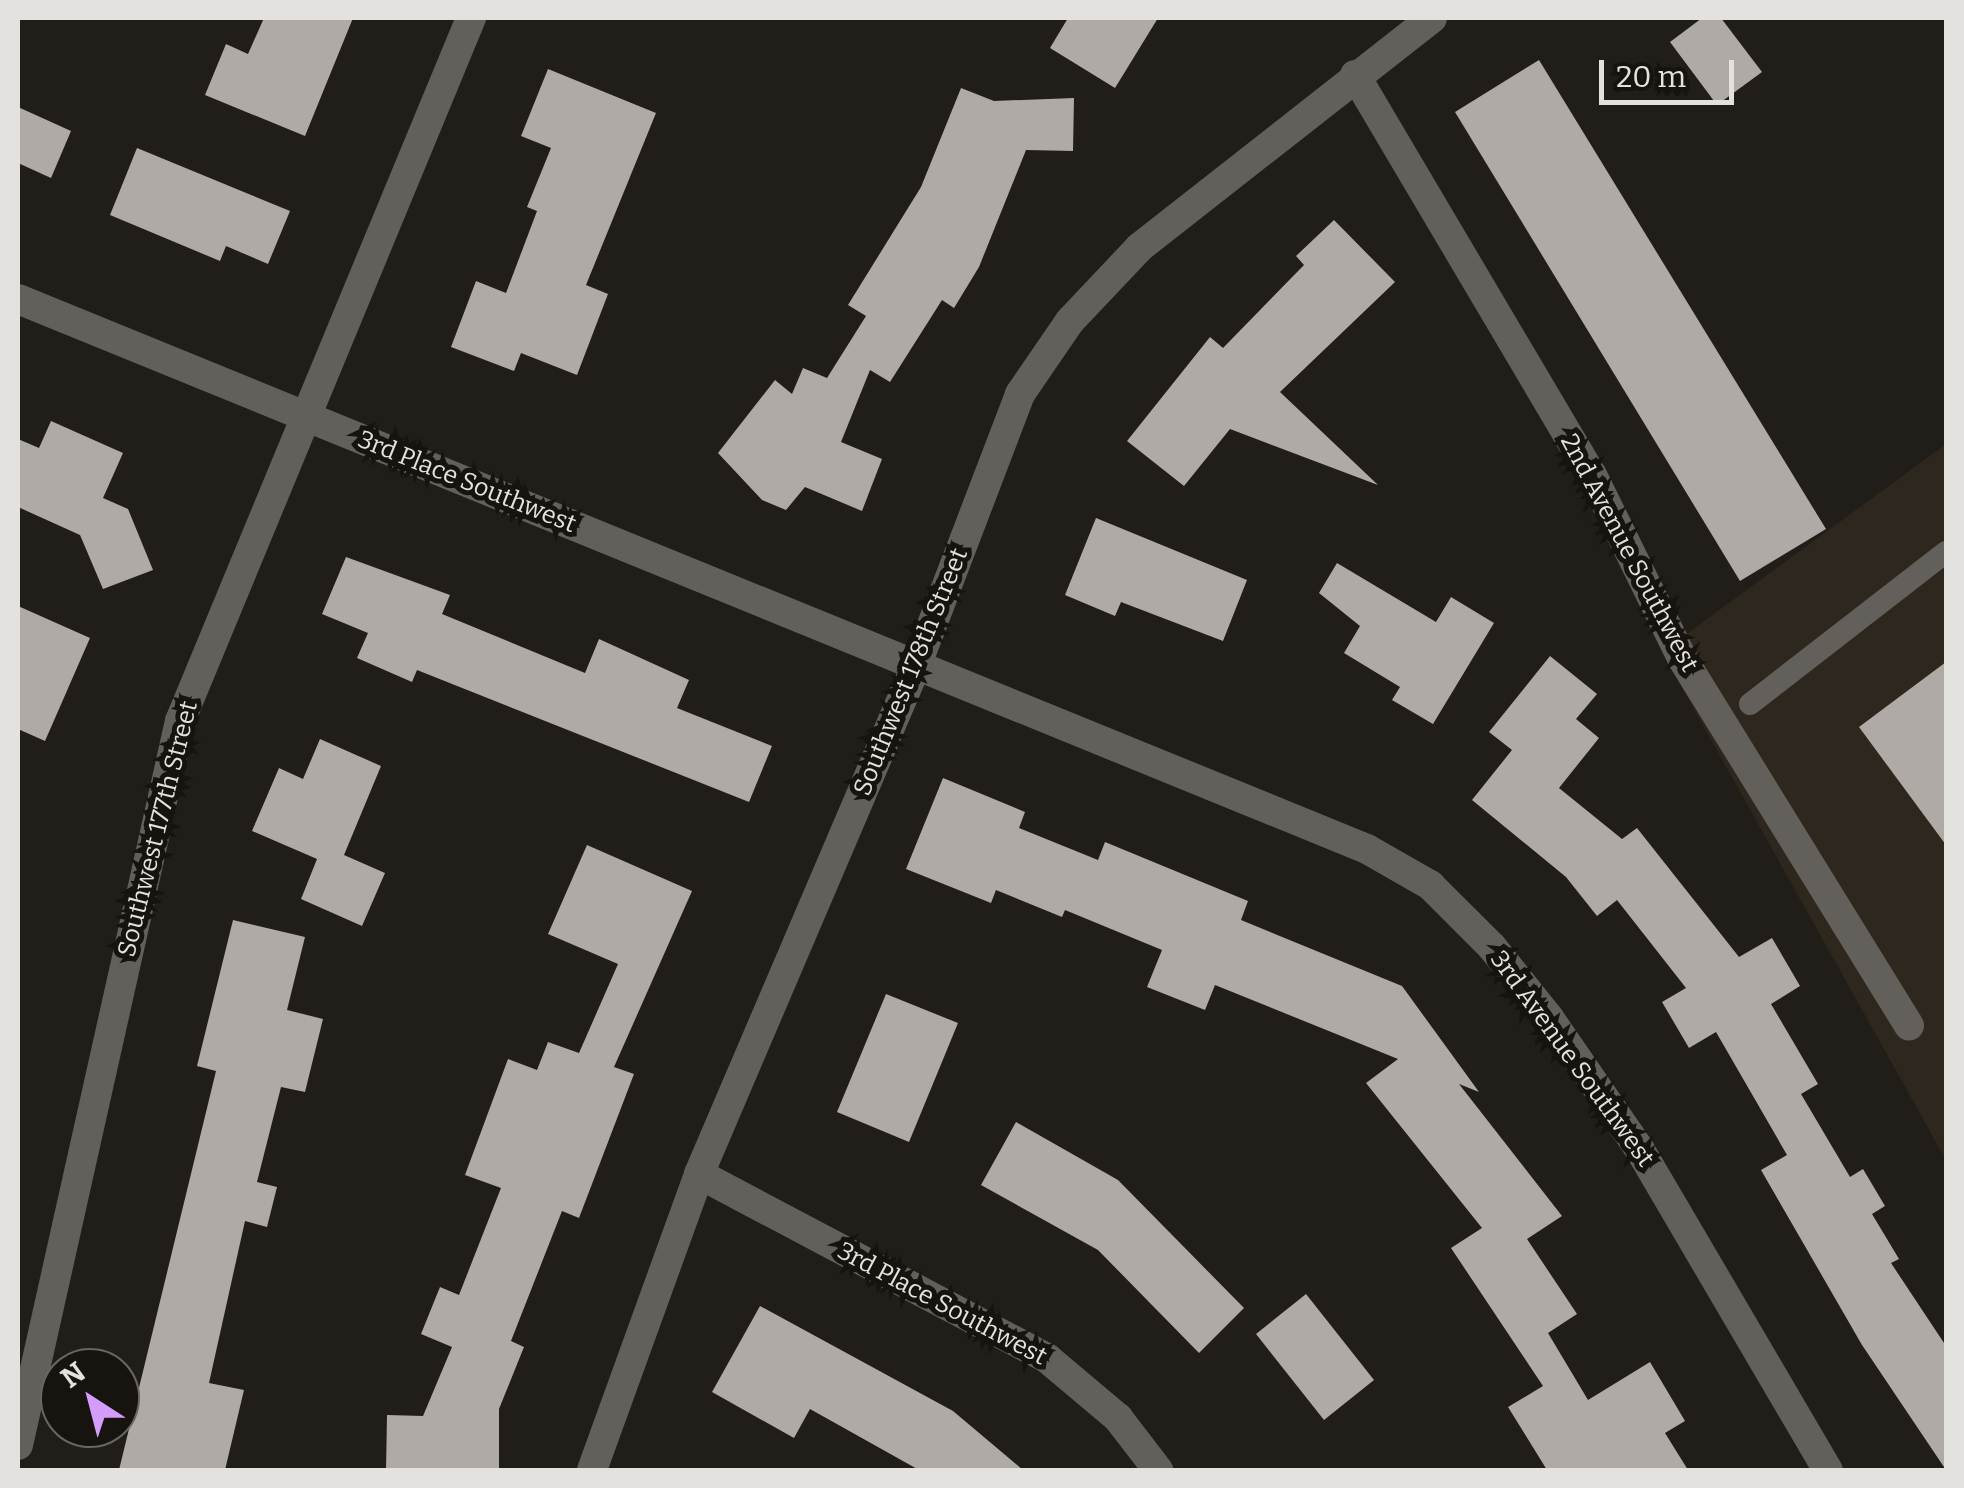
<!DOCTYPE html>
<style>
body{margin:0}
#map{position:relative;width:1964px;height:1488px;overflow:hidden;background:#211d19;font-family:Bitter,serif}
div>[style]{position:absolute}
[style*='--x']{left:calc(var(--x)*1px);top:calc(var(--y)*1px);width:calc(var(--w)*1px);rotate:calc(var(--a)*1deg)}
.built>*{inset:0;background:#2e271e}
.building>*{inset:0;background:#afaaa5}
.lane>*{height:22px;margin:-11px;padding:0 11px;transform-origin:11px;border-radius:11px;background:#635f5a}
.street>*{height:30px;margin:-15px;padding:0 15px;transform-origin:15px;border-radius:15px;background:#635f5a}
span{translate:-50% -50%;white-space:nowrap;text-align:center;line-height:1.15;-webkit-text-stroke:10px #171410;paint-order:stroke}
.street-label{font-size:25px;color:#e4e2df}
.frame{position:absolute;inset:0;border:20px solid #e4e2df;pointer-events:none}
.north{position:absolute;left:40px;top:1348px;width:100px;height:100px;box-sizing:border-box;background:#171410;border:2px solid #696663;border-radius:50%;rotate:324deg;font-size:28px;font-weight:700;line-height:40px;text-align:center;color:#e4e2df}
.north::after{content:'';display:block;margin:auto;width:35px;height:45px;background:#d49cfb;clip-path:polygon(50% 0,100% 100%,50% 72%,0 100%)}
.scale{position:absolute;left:1599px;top:60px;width:135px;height:45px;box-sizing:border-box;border:5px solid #e4e2df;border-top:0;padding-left:12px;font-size:30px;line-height:35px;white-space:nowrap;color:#e4e2df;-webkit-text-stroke:8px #171410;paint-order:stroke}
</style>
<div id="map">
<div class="built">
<div style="clip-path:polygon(1946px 444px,1946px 1160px,1662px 652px)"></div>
</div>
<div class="building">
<div style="clip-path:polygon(264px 18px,353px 18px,305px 136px,205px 95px,226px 44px,248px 54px)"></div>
<div style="clip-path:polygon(1068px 18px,1158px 18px,1115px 88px,1050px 48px)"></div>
<div style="clip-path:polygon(1702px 18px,1721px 18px,1762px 72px,1717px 105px,1670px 42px)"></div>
<div style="clip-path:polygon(1539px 60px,1826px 529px,1740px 581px,1455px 112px)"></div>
<div style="clip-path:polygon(548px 69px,656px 113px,586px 285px,608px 294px,577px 375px,521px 353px,514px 371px,451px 347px,476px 281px,506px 293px,537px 211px,527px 207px,551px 148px,521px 136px)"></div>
<div style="clip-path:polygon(961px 88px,994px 101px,1074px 98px,1073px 151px,1026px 150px,979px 267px,954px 308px,942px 300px,890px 382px,870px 370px,841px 442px,882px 459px,862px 511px,805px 487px,786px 510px,762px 500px,718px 453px,775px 380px,792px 394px,803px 368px,827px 378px,866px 316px,848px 305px,921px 187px)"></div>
<div style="clip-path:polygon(18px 107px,71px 131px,51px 178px,18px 163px)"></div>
<div style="clip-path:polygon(137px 148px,290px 211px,268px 264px,226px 246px,220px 261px,110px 215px)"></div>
<div style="clip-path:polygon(1334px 220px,1395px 282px,1280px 392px,1378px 485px,1230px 429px,1184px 486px,1127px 441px,1210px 337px,1223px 348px,1304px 265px,1296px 256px)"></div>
<div style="clip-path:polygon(51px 421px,123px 453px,103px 498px,128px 509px,153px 570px,103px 589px,80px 535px,18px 507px,18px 439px,39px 448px)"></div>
<div style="clip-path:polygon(1096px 518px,1247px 580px,1223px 641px,1121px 602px,1115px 616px,1065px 595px)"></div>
<div style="clip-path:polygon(346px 557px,450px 595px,442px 614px,585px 673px,599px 639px,689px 680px,677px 708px,772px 746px,749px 802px,417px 670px,412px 682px,357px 658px,368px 633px,322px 614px)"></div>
<div style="clip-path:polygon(1337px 563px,1436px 622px,1451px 597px,1494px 623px,1433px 724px,1392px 700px,1400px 687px,1344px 653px,1360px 626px,1319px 593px)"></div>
<div style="clip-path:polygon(18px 606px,90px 638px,45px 741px,18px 729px)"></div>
<div style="clip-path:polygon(1550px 656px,1597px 694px,1576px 719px,1599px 738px,1559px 788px,1622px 839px,1637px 828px,1739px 957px,1772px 938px,1800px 986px,1771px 1004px,1818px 1084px,1801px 1094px,1850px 1177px,1863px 1169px,1885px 1206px,1872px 1214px,1899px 1259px,1891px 1263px,1946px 1346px,1946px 1470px,1862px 1345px,1761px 1170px,1787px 1155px,1716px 1032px,1689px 1048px,1662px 1002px,1686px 988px,1617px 900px,1597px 916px,1566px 877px,1472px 800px,1512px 750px,1489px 732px)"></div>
<div style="clip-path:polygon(1946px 662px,1946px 845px,1859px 727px)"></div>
<div style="clip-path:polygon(320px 739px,381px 766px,344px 855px,385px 873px,362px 926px,301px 899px,317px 859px,252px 831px,279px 768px,303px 779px)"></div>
<div style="clip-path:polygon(943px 778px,1025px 812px,1019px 828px,1098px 860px,1105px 842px,1248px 901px,1241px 920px,1402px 986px,1479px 1092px,1459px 1084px,1562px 1216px,1527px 1239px,1577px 1314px,1548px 1333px,1588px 1400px,1650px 1362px,1685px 1421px,1665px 1433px,1688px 1470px,1547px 1470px,1508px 1407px,1543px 1386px,1451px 1248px,1482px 1228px,1366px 1083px,1398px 1059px,1215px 985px,1205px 1010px,1147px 987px,1162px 950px,1065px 910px,1062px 917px,996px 890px,991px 903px,906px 869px)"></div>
<div style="clip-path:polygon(587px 845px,692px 891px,614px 1067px,634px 1074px,579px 1218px,562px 1211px,511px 1341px,524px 1347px,499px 1409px,499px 1470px,386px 1470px,387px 1415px,423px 1416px,452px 1347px,421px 1334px,440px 1287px,459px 1295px,501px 1188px,465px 1175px,508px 1059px,537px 1070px,548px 1042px,579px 1053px,618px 964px,548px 934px)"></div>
<div style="clip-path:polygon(233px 920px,305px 937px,287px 1010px,323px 1019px,305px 1092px,281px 1087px,257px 1182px,277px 1187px,267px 1227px,245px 1221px,209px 1383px,244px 1390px,225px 1470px,119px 1470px,216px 1071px,197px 1066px)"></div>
<div style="clip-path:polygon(886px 994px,958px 1023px,909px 1142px,837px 1112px)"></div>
<div style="clip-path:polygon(1016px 1122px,1118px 1180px,1244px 1308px,1199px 1353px,1098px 1250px,981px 1185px)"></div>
<div style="clip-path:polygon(1306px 1294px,1374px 1380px,1324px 1420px,1256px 1334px)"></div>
<div style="clip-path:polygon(760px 1306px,953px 1411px,1023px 1470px,919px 1470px,810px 1409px,794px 1438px,712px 1392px)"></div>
</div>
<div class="lane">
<div style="--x:1750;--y:704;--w:248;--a:-37.8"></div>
</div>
<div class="street">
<div style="--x:1355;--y:75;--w:465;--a:59.4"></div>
<div style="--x:1592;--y:475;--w:204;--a:63.8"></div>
<div style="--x:1682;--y:658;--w:432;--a:58.3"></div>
<div style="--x:18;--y:299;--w:1457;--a:22.18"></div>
<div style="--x:1367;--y:849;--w:73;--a:29.7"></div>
<div style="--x:1430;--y:885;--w:88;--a:45"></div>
<div style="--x:1492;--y:947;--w:91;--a:51.2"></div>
<div style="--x:1549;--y:1018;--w:160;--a:55.4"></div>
<div style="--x:1640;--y:1150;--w:371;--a:59.6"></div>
<div style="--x:699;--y:1174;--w:395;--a:27.9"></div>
<div style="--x:1048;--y:1359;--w:92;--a:40.1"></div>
<div style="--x:1118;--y:1418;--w:66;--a:52.4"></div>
<div style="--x:18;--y:1445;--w:742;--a:-77.39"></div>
<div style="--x:180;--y:721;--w:761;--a:-67.51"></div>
<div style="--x:592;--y:1470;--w:315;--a:-70.1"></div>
<div style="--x:699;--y:1174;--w:555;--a:-66.86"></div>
<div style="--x:917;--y:664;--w:289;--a:-69.1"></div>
<div style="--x:1020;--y:394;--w:88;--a:-55.6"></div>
<div style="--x:1070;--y:321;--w:102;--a:-46.6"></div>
<div style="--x:1140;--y:247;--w:371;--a:-38.1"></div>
</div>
<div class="street-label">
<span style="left:467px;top:482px;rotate:22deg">3rd Place Southwest</span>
<span style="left:1629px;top:553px;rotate:62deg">2nd Avenue Southwest</span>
<span style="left:911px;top:672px;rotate:-68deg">Southwest 178th Street</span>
<span style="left:158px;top:829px;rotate:-76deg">Southwest 177th Street</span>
<span style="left:1572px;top:1059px;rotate:54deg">3rd Avenue Southwest</span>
<span style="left:942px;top:1304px;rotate:28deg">3rd Place Southwest</span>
</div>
<div class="frame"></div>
<div class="north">N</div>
<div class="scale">20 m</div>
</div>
